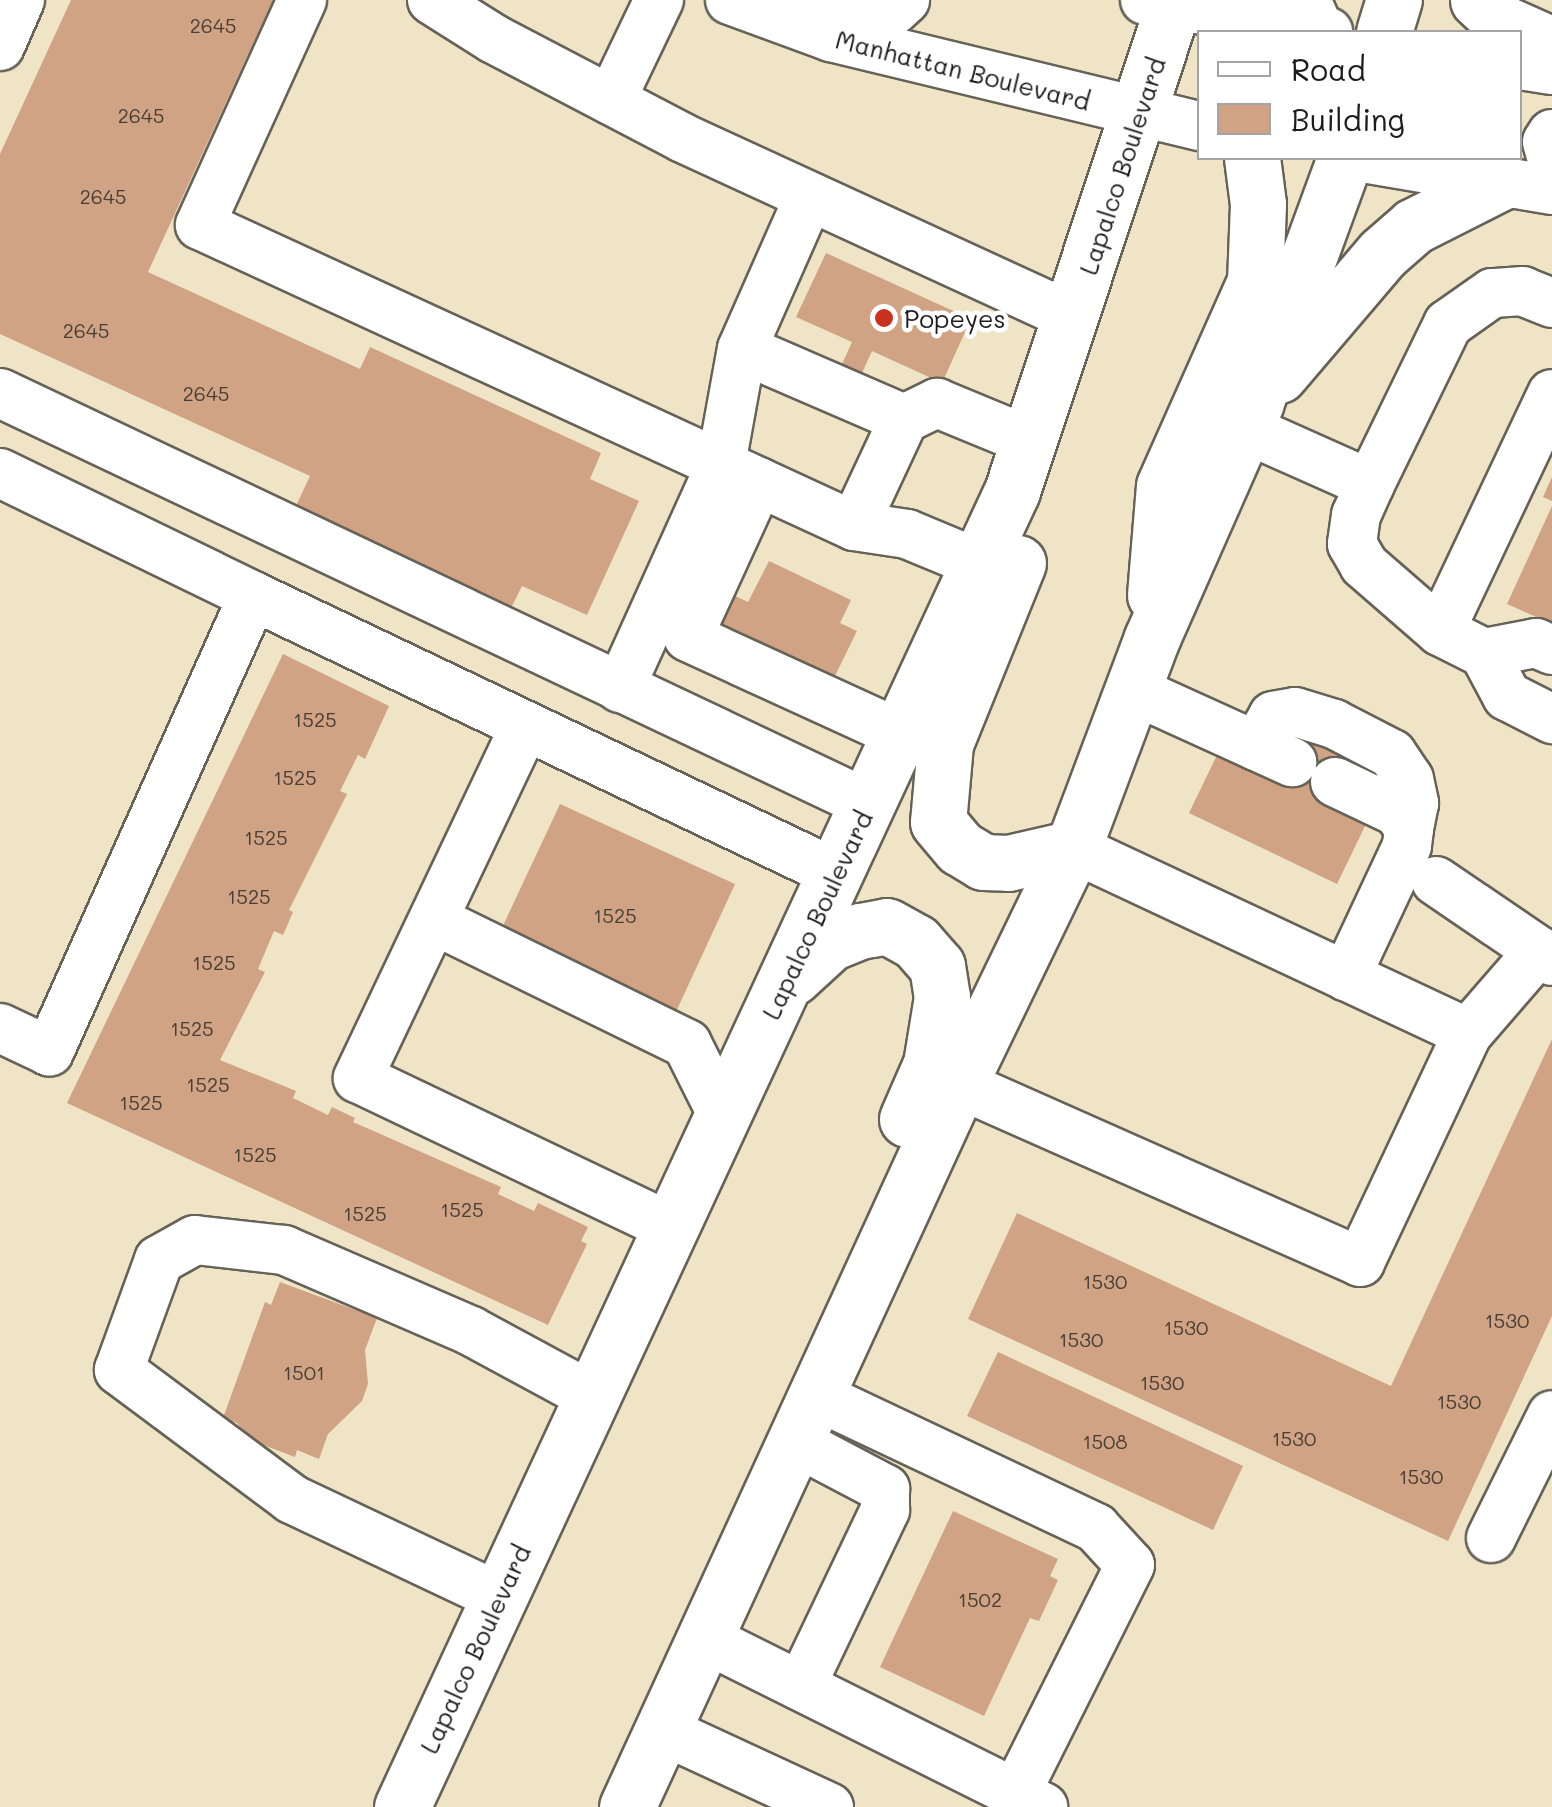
<!DOCTYPE html>
<style>
body{margin:0}
#map{position:relative;width:1552px;height:1807px;overflow:hidden;background:#f0e4c7;font-family:Mali,sans-serif}
div>[style]{position:absolute}
[style*='--x']{left:calc(var(--x)*1px);top:calc(var(--y)*1px);width:calc(var(--w)*1px);rotate:calc(var(--a)*1deg)}
.building>*{inset:0;background:#cfa383}
.roads{filter:drop-shadow(2px 0 #666258) drop-shadow(-2px 0 #666258) drop-shadow(0 2px #666258) drop-shadow(0 -2px #666258)}
.minor>*{height:48px;margin:-24px;padding:0 24px;transform-origin:24px;border-radius:24px;background:#fff}
.major>*{height:55px;margin:-27.5px;padding:0 27.5px;transform-origin:27.5px;border-radius:27.5px;background:#fff}
.dots>*{width:28px;height:28px;translate:-50% -50%;box-sizing:border-box;border:5px solid #fff;border-radius:50%}
span{translate:-50% -50%;white-space:nowrap;text-align:center;line-height:1.15;-webkit-text-stroke:9px #fff;paint-order:stroke}
.number-label{font-size:20px;color:#493e36}
.number-label span{-webkit-text-stroke-width:0}
.street-label{font-size:25px;color:#1c1c1c}
.poi-label{font-size:25px;color:#1c1c1c}
.left{translate:0 -50%;text-align:left}
.legend{position:absolute;left:1197px;top:30px;width:325px;height:130px;box-sizing:border-box;background:#fff;border:2px solid #a4a4a4;margin:0;padding:12px 18px;list-style:none;font-size:30px;color:#1c1c1c}
.legend li{display:flex;align-items:center;gap:20px;height:50px}
.legend b{width:50px;border:2px solid #a4a4a4}
</style>
<div id="map">
<div class="building">
<div style="clip-path:polygon(71px 0,273px 0,148px 272px,360px 369px,370px 347px,601px 453px,590px 479px,639px 501px,587px 615px,522px 586px,505px 620px,289px 521px,310px 476px,0 334px,0 154px)"></div>
<div style="clip-path:polygon(826px 253px,971px 319px,942px 383px,872px 351px,862px 373px,842px 364px,852px 342px,796px 317px)"></div>
<div style="clip-path:polygon(1552px 477px,1552px 501px,1543px 497px)"></div>
<div style="clip-path:polygon(1552px 506px,1552px 624px,1507px 604px)"></div>
<div style="clip-path:polygon(769px 561px,851px 600px,840px 623px,857px 631px,833px 680px,706px 620px,720px 589px,748px 602px)"></div>
<div style="clip-path:polygon(283px 654px,389px 706px,365px 759px,358px 755px,340px 791px,347px 794px,289px 910px,293px 912px,283px 935px,274px 931px,258px 969px,265px 972px,220px 1060px,296px 1091px,293px 1098px,328px 1115px,332px 1107px,355px 1118px,353px 1122px,501px 1187px,498px 1194px,534px 1211px,538px 1203px,588px 1227px,581px 1241px,587px 1244px,548px 1325px,67px 1103px)"></div>
<div style="clip-path:polygon(1312px 721px,1356px 742px,1335px 782px,1367px 822px,1337px 884px,1189px 813px,1218px 753px,1282px 783px)"></div>
<div style="clip-path:polygon(560px 804px,735px 884px,669px 1027px,494px 945px)"></div>
<div style="clip-path:polygon(1552px 1039px,1552px 1316px,1448px 1541px,968px 1319px,1017px 1213px,1391px 1386px)"></div>
<div style="clip-path:polygon(280px 1282px,377px 1318px,365px 1350px,368px 1384px,362px 1401px,328px 1434px,319px 1459px,297px 1450px,295px 1457px,250px 1440px,237px 1423px,223px 1418px,265px 1302px,271px 1305px)"></div>
<div style="clip-path:polygon(998px 1352px,1243px 1466px,1213px 1530px,967px 1416px)"></div>
<div style="clip-path:polygon(953px 1511px,1058px 1559px,1050px 1576px,1058px 1580px,1039px 1621px,1030px 1618px,984px 1716px,880px 1667px)"></div>
</div>
<div class="roads">
<div class="minor">
<div style="--x:302;--y:0;--w:247;--a:114.4"></div>
<div style="--x:200;--y:225;--w:720;--a:24.71"></div>
<div style="--x:854;--y:526;--w:118;--a:-65"></div>
<div style="--x:904;--y:419;--w:176;--a:-156.6"></div>
<div style="--x:432;--y:0;--w:73;--a:32.2"></div>
<div style="--x:494;--y:39;--w:213;--a:27.6"></div>
<div style="--x:683;--y:138;--w:428;--a:24.7"></div>
<div style="--x:730;--y:0;--w:108;--a:20.1"></div>
<div style="--x:831;--y:37;--w:380;--a:13.6"></div>
<div style="--x:814;--y:0;--w:57;--a:15.3"></div>
<div style="--x:869;--y:15;--w:25;--a:-11"></div>
<div style="--x:894;--y:10;--w:15;--a:-42"></div>
<div style="--x:1145;--y:0;--w:186;--a:9.9"></div>
<div style="--x:0;--y:46;--w:50;--a:-66.5"></div>
<div style="--x:1520;--y:65;--w:32;--a:9"></div>
<div style="--x:611;--y:100;--w:111;--a:-64.4"></div>
<div style="--x:1552;--y:134;--w:9;--a:122"></div>
<div style="--x:1547;--y:142;--w:19;--a:74"></div>
<div style="--x:1363;--y:158;--w:192;--a:9.6"></div>
<div style="--x:1552;--y:303;--w:31;--a:-158"></div>
<div style="--x:1523;--y:291;--w:31;--a:176"></div>
<div style="--x:1492;--y:293;--w:54;--a:144.8"></div>
<div style="--x:1448;--y:324;--w:178;--a:116"></div>
<div style="--x:1370;--y:484;--w:34;--a:114"></div>
<div style="--x:1356;--y:515;--w:29;--a:98"></div>
<div style="--x:1352;--y:544;--w:24;--a:60"></div>
<div style="--x:1364;--y:565;--w:101;--a:41"></div>
<div style="--x:1440;--y:631;--w:49;--a:26.6"></div>
<div style="--x:1484;--y:653;--w:49;--a:61.9"></div>
<div style="--x:1507;--y:696;--w:51;--a:27.1"></div>
<div style="--x:0;--y:393;--w:960;--a:25.34"></div>
<div style="--x:904;--y:419;--w:37;--a:-26"></div>
<div style="--x:937;--y:403;--w:100;--a:22.4"></div>
<div style="--x:1244;--y:428;--w:138;--a:24"></div>
<div style="--x:0;--y:473;--w:281;--a:25.9"></div>
<div style="--x:253;--y:596;--w:499;--a:114.1"></div>
<div style="--x:49;--y:1051;--w:54;--a:-154.9"></div>
<div style="--x:759;--y:482;--w:170;--a:114.6"></div>
<div style="--x:688;--y:637;--w:233;--a:24.6"></div>
<div style="--x:854;--y:526;--w:54;--a:8.6"></div>
<div style="--x:907;--y:534;--w:76;--a:22.5"></div>
<div style="--x:253;--y:596;--w:647;--a:25.46"></div>
<div style="--x:1440;--y:631;--w:262;--a:-64.7"></div>
<div style="--x:1484;--y:653;--w:53;--a:-10.9"></div>
<div style="--x:1536;--y:643;--w:17;--a:24"></div>
<div style="--x:620;--y:688;--w:246;--a:-65.7"></div>
<div style="--x:721;--y:464;--w:117;--a:-79.7"></div>
<div style="--x:742;--y:349;--w:166;--a:-66.2"></div>
<div style="--x:1133;--y:690;--w:175;--a:24.4"></div>
<div style="--x:525;--y:726;--w:390;--a:115.4"></div>
<div style="--x:358;--y:1078;--w:348;--a:25.5"></div>
<div style="--x:1256;--y:746;--w:34;--a:-60"></div>
<div style="--x:1273;--y:716;--w:22;--a:-10"></div>
<div style="--x:1295;--y:712;--w:41;--a:17.1"></div>
<div style="--x:1334;--y:724;--w:65;--a:27.3"></div>
<div style="--x:1392;--y:754;--w:30;--a:56"></div>
<div style="--x:1409;--y:779;--w:25;--a:78"></div>
<div style="--x:1414;--y:803;--w:26;--a:101"></div>
<div style="--x:1335;--y:782;--w:70;--a:25.5"></div>
<div style="--x:1398;--y:812;--w:20;--a:57"></div>
<div style="--x:1409;--y:829;--w:17;--a:97"></div>
<div style="--x:1407;--y:846;--w:144;--a:115.1"></div>
<div style="--x:1073;--y:848;--w:436;--a:25.1"></div>
<div style="--x:1436;--y:881;--w:125;--a:34.2"></div>
<div style="--x:434;--y:920;--w:282;--a:26.1"></div>
<div style="--x:687;--y:1044;--w:83;--a:63.4"></div>
<div style="--x:959;--y:1084;--w:439;--a:23.9"></div>
<div style="--x:1360;--y:1262;--w:253;--a:-64.8"></div>
<div style="--x:1468;--y:1033;--w:108;--a:-49.1"></div>
<div style="--x:1539;--y:951;--w:16;--a:38"></div>
<div style="--x:817;--y:1396;--w:309;--a:25.3"></div>
<div style="--x:1096;--y:1528;--w:50;--a:47.4"></div>
<div style="--x:1130;--y:1565;--w:255;--a:116.6"></div>
<div style="--x:796;--y:1442;--w:101;--a:27.8"></div>
<div style="--x:885;--y:1489;--w:21;--a:90"></div>
<div style="--x:885;--y:1510;--w:195;--a:115.5"></div>
<div style="--x:1491;--y:1538;--w:137;--a:-63.6"></div>
<div style="--x:499;--y:1597;--w:229;--a:-154.7"></div>
<div style="--x:292;--y:1499;--w:216;--a:-143.3"></div>
<div style="--x:119;--y:1370;--w:117;--a:-70"></div>
<div style="--x:159;--y:1260;--w:41;--a:-29.1"></div>
<div style="--x:195;--y:1240;--w:90;--a:6.4"></div>
<div style="--x:284;--y:1250;--w:204;--a:23.4"></div>
<div style="--x:471;--y:1331;--w:139;--a:28.4"></div>
<div style="--x:706;--y:1639;--w:377;--a:26.5"></div>
<div style="--x:662;--y:1730;--w:184;--a:24.8"></div>
</div>
<div class="major">
<div style="--x:1302;--y:0;--w:35;--a:66"></div>
<div style="--x:1478;--y:0;--w:34;--a:43"></div>
<div style="--x:1503;--y:23;--w:54;--a:24.2"></div>
<div style="--x:1384;--y:32;--w:34;--a:-73"></div>
<div style="--x:1441;--y:158;--w:63;--a:23.3"></div>
<div style="--x:1279;--y:375;--w:160;--a:-49.6"></div>
<div style="--x:1383;--y:253;--w:41;--a:-41.1"></div>
<div style="--x:1414;--y:226;--w:95;--a:-26.8"></div>
<div style="--x:1018;--y:563;--w:195;--a:112"></div>
<div style="--x:945;--y:744;--w:78;--a:95.1"></div>
<div style="--x:938;--y:822;--w:34;--a:50"></div>
<div style="--x:960;--y:848;--w:27;--a:31"></div>
<div style="--x:983;--y:862;--w:25;--a:2"></div>
<div style="--x:1008;--y:863;--w:67;--a:-13"></div>
<div style="--x:1155;--y:595;--w:109;--a:-85.3"></div>
<div style="--x:1164;--y:486;--w:223;--a:-66"></div>
<div style="--x:1255;--y:282;--w:78;--a:-87.8"></div>
<div style="--x:1258;--y:204;--w:46;--a:-97.4"></div>
<div style="--x:793;--y:977;--w:50;--a:-42.6"></div>
<div style="--x:830;--y:943;--w:32;--a:-22"></div>
<div style="--x:860;--y:931;--w:27;--a:-10"></div>
<div style="--x:887;--y:926;--w:33;--a:29"></div>
<div style="--x:916;--y:942;--w:32;--a:49"></div>
<div style="--x:937;--y:966;--w:31;--a:81"></div>
<div style="--x:942;--y:997;--w:68;--a:99.3"></div>
<div style="--x:931;--y:1064;--w:60;--a:113.6"></div>
<div style="--x:402;--y:1807;--w:1451;--a:-65.13"></div>
<div style="--x:1012;--y:491;--w:517;--a:-71.64"></div>
<div style="--x:627;--y:1807;--w:796;--a:-65.34"></div>
<div style="--x:959;--y:1084;--w:262;--a:-64.2"></div>
<div style="--x:1073;--y:848;--w:224;--a:-69.4"></div>
<div style="--x:1152;--y:638;--w:256;--a:-66.2"></div>
<div style="--x:1255;--y:404;--w:262;--a:-69.9"></div>
</div>
</div>
<div class="dots">
<div style="left:884px;top:318px;background:#c8321e"></div>
</div>
<div class="number-label">
<span style="left:213px;top:25px">2645</span>
<span style="left:141px;top:115px">2645</span>
<span style="left:103px;top:196px">2645</span>
<span style="left:86px;top:330px">2645</span>
<span style="left:206px;top:393px">2645</span>
<span style="left:315px;top:719px">1525</span>
<span style="left:295px;top:777px">1525</span>
<span style="left:266px;top:837px">1525</span>
<span style="left:249px;top:896px">1525</span>
<span style="left:615px;top:915px">1525</span>
<span style="left:214px;top:962px">1525</span>
<span style="left:192px;top:1028px">1525</span>
<span style="left:208px;top:1084px">1525</span>
<span style="left:141px;top:1102px">1525</span>
<span style="left:255px;top:1154px">1525</span>
<span style="left:462px;top:1209px">1525</span>
<span style="left:365px;top:1213px">1525</span>
<span style="left:1105px;top:1281px">1530</span>
<span style="left:1507px;top:1320px">1530</span>
<span style="left:1186px;top:1327px">1530</span>
<span style="left:1081px;top:1339px">1530</span>
<span style="left:304px;top:1372px">1501</span>
<span style="left:1162px;top:1382px">1530</span>
<span style="left:1459px;top:1401px">1530</span>
<span style="left:1294px;top:1438px">1530</span>
<span style="left:1105px;top:1441px">1508</span>
<span style="left:1421px;top:1476px">1530</span>
<span style="left:980px;top:1599px">1502</span>
</div>
<div class="street-label">
<span style="left:963px;top:70px;rotate:14deg">Manhattan Boulevard</span>
<span style="left:1122px;top:166px;rotate:-72deg">Lapalco Boulevard</span>
<span style="left:817px;top:915px;rotate:-65deg">Lapalco Boulevard</span>
<span style="left:475px;top:1649px;rotate:-65deg">Lapalco Boulevard</span>
</div>
<div class="poi-label">
<span class="left" style="left:904px;top:318px">Popeyes</span>
</div>
<ul class="legend">
<li><b style="height:12px;background:#fff"></b>Road</li>
<li><b style="height:28px;background:#cfa383"></b>Building</li>
</ul>
</div>
